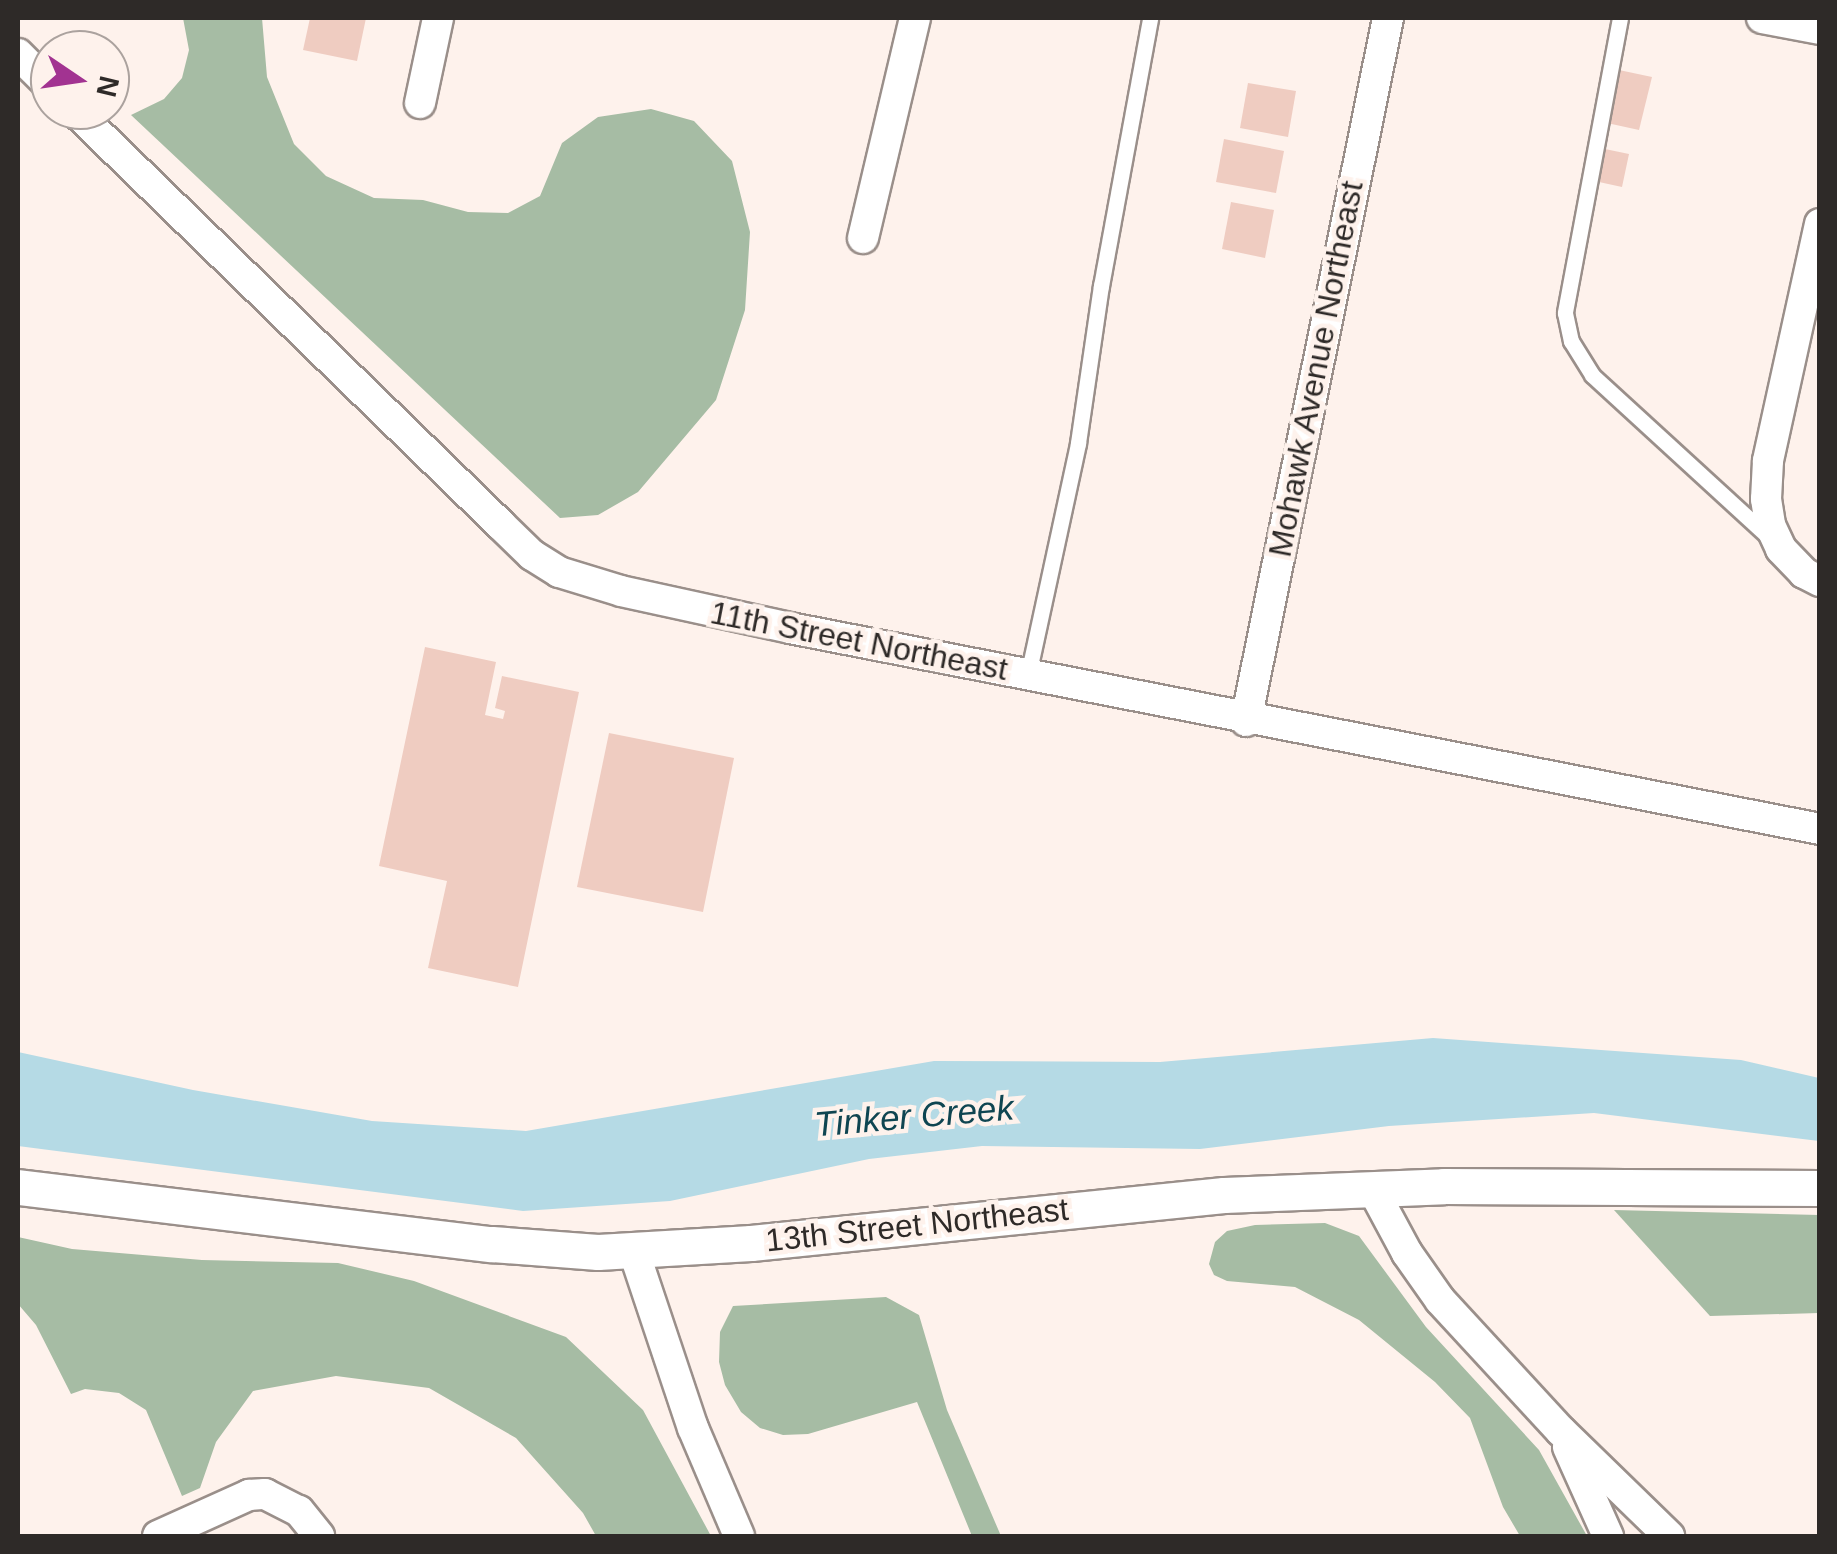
<!DOCTYPE html>
<style>
body{margin:0}
#map{position:relative;width:1837px;height:1554px;overflow:hidden;background:#fef2ec;font-family:Helvetica,sans-serif}
div>[style]{position:absolute}
[style*='--x']{left:calc(var(--x)*1px);top:calc(var(--y)*1px);width:calc(var(--w)*1px);rotate:calc(var(--a)*1deg)}
.forest>*{inset:0;background:#a6bca4}
.water>*{inset:0;background:#b5dae5}
.building>*{inset:0;background:#efccc1}
.roads{filter:drop-shadow(2px 0 #9a8f8a) drop-shadow(-2px 0 #9a8f8a) drop-shadow(0 2px #9a8f8a) drop-shadow(0 -2px #9a8f8a)}
.service>*{height:15px;margin:-7.5px;padding:0 7.5px;transform-origin:7.5px;border-radius:7.5px;background:#fff}
.minor>*{height:30px;margin:-15px;padding:0 15px;transform-origin:15px;border-radius:15px;background:#fff}
.tertiary>*{height:35px;margin:-17.5px;padding:0 17.5px;transform-origin:17.5px;border-radius:17.5px;background:#fff}
span{translate:-50% -50%;white-space:nowrap;text-align:center;line-height:1.15;-webkit-text-stroke:9px #fef2ec;paint-order:stroke}
.street-label{font-size:32px;color:#2e2a28}
.water-label{font-size:35px;color:#0f4551;font-style:italic}
.frame{position:absolute;inset:0;border:20px solid #2e2a28;pointer-events:none}
.north{position:absolute;left:30px;top:30px;width:100px;height:100px;box-sizing:border-box;background:#fef2ec;border:2px solid #aba29e;border-radius:50%;rotate:103deg;font-size:28px;font-weight:700;line-height:40px;text-align:center;color:#2e2a28}
.north::after{content:'';display:block;margin:auto;width:35px;height:45px;background:#a23391;clip-path:polygon(50% 0,100% 100%,50% 72%,0 100%)}
</style>
<div id="map">
<div class="forest">
<div style="clip-path:polygon(183px 18px,262px 18px,267px 77px,294px 144px,326px 176px,374px 198px,423px 200px,468px 212px,508px 213px,540px 196px,562px 143px,598px 117px,651px 109px,694px 121px,732px 161px,750px 232px,745px 310px,716px 400px,638px 492px,598px 515px,560px 518px,131px 115px,164px 99px,182px 78px,189px 50px)"></div>
<div style="clip-path:polygon(1614px 1210px,1819px 1215px,1819px 1313px,1710px 1316px)"></div>
<div style="clip-path:polygon(1325px 1223px,1359px 1236px,1426px 1327px,1539px 1450px,1587px 1536px,1520px 1536px,1503px 1507px,1470px 1418px,1435px 1382px,1359px 1320px,1295px 1287px,1227px 1281px,1214px 1275px,1209px 1264px,1215px 1242px,1227px 1231px,1255px 1225px)"></div>
<div style="clip-path:polygon(18px 1237px,72px 1249px,202px 1260px,338px 1263px,414px 1281px,566px 1337px,643px 1410px,711px 1536px,596px 1536px,583px 1513px,516px 1438px,429px 1388px,336px 1376px,253px 1391px,216px 1442px,200px 1488px,182px 1496px,146px 1410px,119px 1393px,85px 1389px,71px 1394px,36px 1325px,18px 1304px)"></div>
<div style="clip-path:polygon(886px 1297px,919px 1315px,947px 1410px,1001px 1536px,972px 1536px,917px 1402px,808px 1434px,783px 1435px,760px 1428px,741px 1412px,725px 1385px,719px 1362px,720px 1332px,733px 1306px)"></div>
</div>
<div class="water">
<div style="clip-path:polygon(1433px 1038px,1741px 1060px,1819px 1078px,1819px 1141px,1594px 1113px,1389px 1126px,1200px 1149px,982px 1146px,869px 1159px,670px 1201px,523px 1211px,18px 1146px,18px 1052px,193px 1090px,372px 1121px,526px 1131px,934px 1061px,1160px 1062px)"></div>
</div>
<div class="building">
<div style="clip-path:polygon(310px 18px,366px 18px,357px 61px,303px 50px)"></div>
<div style="clip-path:polygon(1619px 70px,1652px 77px,1639px 130px,1607px 123px)"></div>
<div style="clip-path:polygon(1248px 83px,1296px 91px,1288px 137px,1240px 128px)"></div>
<div style="clip-path:polygon(1224px 139px,1284px 151px,1276px 193px,1216px 182px)"></div>
<div style="clip-path:polygon(1605px 149px,1629px 154px,1622px 187px,1599px 182px)"></div>
<div style="clip-path:polygon(1231px 202px,1274px 210px,1265px 258px,1222px 249px)"></div>
<div style="clip-path:polygon(425px 647px,496px 662px,485px 715px,503px 719px,505px 711px,495px 708px,502px 676px,579px 692px,518px 987px,428px 968px,447px 881px,379px 866px)"></div>
<div style="clip-path:polygon(609px 733px,734px 758px,703px 912px,577px 887px)"></div>
</div>
<div class="roads">
<div class="service">
<div style="--x:1620;--y:18;--w:300;--a:100.6"></div>
<div style="--x:1565;--y:313;--w:29;--a:78"></div>
<div style="--x:1571;--y:341;--w:40;--a:58"></div>
<div style="--x:1592;--y:375;--w:241;--a:42.5"></div>
<div style="--x:1028;--y:675;--w:237;--a:-77.8"></div>
<div style="--x:1078;--y:443;--w:159;--a:-81.7"></div>
<div style="--x:1101;--y:286;--w:272;--a:-79.6"></div>
</div>
<div class="minor">
<div style="--x:1762;--y:18;--w:59;--a:10.7"></div>
<div style="--x:18;--y:54;--w:45;--a:45"></div>
<div style="--x:420;--y:103;--w:87;--a:-78"></div>
<div style="--x:74;--y:110;--w:595;--a:44.18"></div>
<div style="--x:501;--y:525;--w:43;--a:44.1"></div>
<div style="--x:532;--y:555;--w:32;--a:32"></div>
<div style="--x:559;--y:572;--w:65;--a:17"></div>
<div style="--x:621;--y:591;--w:173;--a:12.3"></div>
<div style="--x:790;--y:628;--w:1049;--a:11.04"></div>
<div style="--x:1820;--y:224;--w:243;--a:102.4"></div>
<div style="--x:1768;--y:461;--w:38;--a:93"></div>
<div style="--x:1766;--y:499;--w:26;--a:81"></div>
<div style="--x:1770;--y:525;--w:26;--a:65"></div>
<div style="--x:1781;--y:549;--w:33;--a:46"></div>
<div style="--x:1804;--y:573;--w:18;--a:27"></div>
<div style="--x:863;--y:238;--w:226;--a:-76.7"></div>
<div style="--x:1246;--y:721;--w:717;--a:-78.58"></div>
<div style="--x:1372;--y:1188;--w:74;--a:61.7"></div>
<div style="--x:1407;--y:1253;--w:57;--a:54.9"></div>
<div style="--x:1440;--y:1300;--w:178;--a:47.3"></div>
<div style="--x:1561;--y:1431;--w:151;--a:44.2"></div>
<div style="--x:634;--y:1252;--w:186;--a:71.5"></div>
<div style="--x:693;--y:1428;--w:117;--a:66.9"></div>
<div style="--x:1568;--y:1447;--w:98;--a:65.8"></div>
<div style="--x:158;--y:1536;--w:100;--a:-24.3"></div>
<div style="--x:249;--y:1495;--w:16;--a:-4"></div>
<div style="--x:265;--y:1494;--w:38;--a:27"></div>
<div style="--x:299;--y:1511;--w:32;--a:51"></div>
</div>
<div class="tertiary">
<div style="--x:18;--y:1187;--w:477;--a:6.9"></div>
<div style="--x:492;--y:1244;--w:106;--a:4.3"></div>
<div style="--x:598;--y:1252;--w:153;--a:-3.4"></div>
<div style="--x:751;--y:1243;--w:475;--a:-5.8"></div>
<div style="--x:1224;--y:1195;--w:220;--a:-2.3"></div>
<div style="--x:1444;--y:1186;--w:376;--a:0.3"></div>
</div>
</div>
<div class="street-label">
<span style="left:1316px;top:369px;rotate:-79deg">Mohawk Avenue Northeast</span>
<span style="left:859px;top:641px;rotate:11deg">11th Street Northeast</span>
<span style="left:917px;top:1225px;rotate:-6deg">13th Street Northeast</span>
</div>
<div class="water-label">
<span style="left:914px;top:1116px;rotate:-5deg">Tinker Creek</span>
</div>
<div class="frame"></div>
<div class="north">N</div>
</div>
